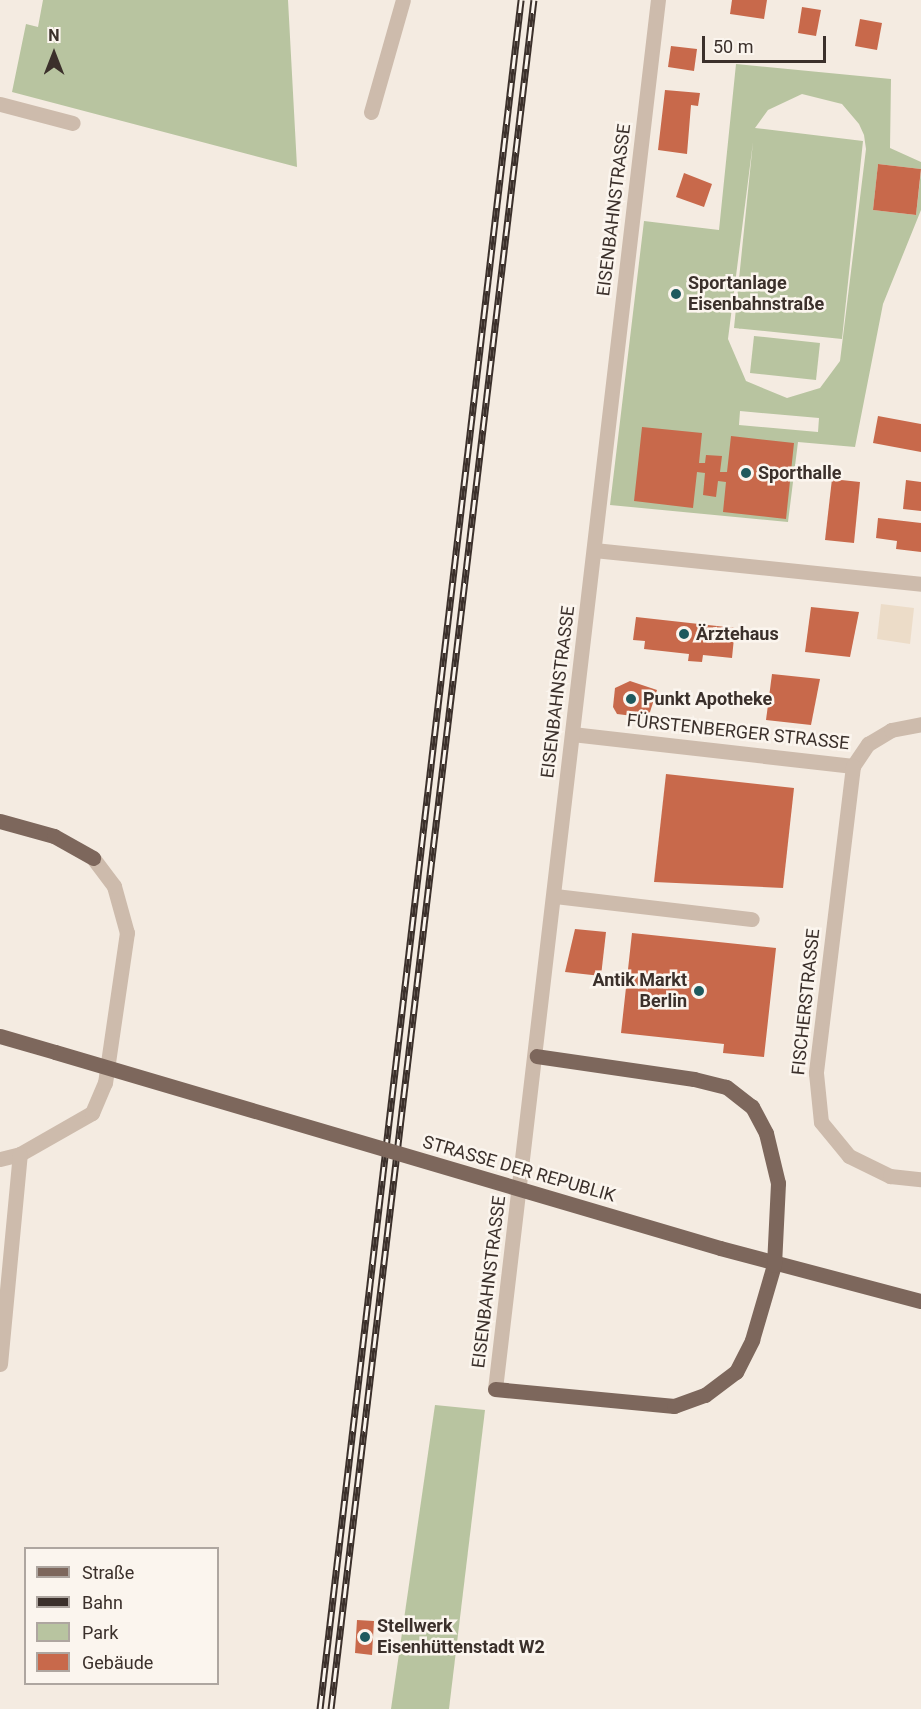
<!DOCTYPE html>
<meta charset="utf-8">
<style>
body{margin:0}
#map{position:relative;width:921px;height:1709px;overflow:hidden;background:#f4ebe1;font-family:Roboto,sans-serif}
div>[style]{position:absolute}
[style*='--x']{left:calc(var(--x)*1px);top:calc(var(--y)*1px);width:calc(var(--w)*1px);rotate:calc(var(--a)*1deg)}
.green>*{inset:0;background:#b8c4a0}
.plaza>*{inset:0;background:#ecdcc8}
.building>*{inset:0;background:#c8694b}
.minor>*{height:15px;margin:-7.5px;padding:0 7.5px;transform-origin:7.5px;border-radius:7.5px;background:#cdbbac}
.major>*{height:15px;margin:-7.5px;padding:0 7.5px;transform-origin:7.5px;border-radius:7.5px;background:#7d675c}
.rail>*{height:7px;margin-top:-3.5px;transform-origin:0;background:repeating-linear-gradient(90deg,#fbf5ee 0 14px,#3b302b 0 28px);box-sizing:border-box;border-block:2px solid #3b302b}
.major-bridge>*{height:15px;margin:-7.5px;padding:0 7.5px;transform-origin:7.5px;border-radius:7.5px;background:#7d675c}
.dots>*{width:16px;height:16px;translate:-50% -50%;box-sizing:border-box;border:3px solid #fbf5ee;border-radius:50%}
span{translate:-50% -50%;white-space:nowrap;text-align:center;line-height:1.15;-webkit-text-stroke:5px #fbf5ee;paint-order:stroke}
.street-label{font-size:18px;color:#3b302b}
.poi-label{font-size:18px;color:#3b302b;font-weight:700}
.left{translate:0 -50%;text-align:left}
.right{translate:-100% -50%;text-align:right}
.legend{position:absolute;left:24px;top:1547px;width:195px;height:138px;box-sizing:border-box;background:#fbf5ee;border:2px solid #aea6a0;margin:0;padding:8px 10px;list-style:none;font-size:18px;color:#3b302b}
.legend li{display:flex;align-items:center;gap:12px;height:30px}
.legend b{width:30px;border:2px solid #aea6a0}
.north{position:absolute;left:24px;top:24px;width:60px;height:60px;-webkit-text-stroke:4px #fbf5ee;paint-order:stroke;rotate:0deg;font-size:16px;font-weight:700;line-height:24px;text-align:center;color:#3b302b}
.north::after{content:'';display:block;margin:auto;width:21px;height:27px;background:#3b302b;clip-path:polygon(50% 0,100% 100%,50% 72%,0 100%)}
.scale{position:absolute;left:702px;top:36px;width:124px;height:27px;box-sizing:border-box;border:3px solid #3b302b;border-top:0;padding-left:8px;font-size:18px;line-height:21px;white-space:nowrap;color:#3b302b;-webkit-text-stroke:4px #fbf5ee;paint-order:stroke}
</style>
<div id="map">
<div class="green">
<div style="clip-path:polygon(43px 0,288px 0,297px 167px,12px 92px,26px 24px,38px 27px)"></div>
<div style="clip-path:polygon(evenodd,736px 64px,891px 79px,890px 148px,921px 162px,921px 169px,878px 164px,873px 210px,916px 215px,921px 171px,921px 210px,883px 304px,855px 447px,798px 442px,788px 522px,610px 505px,644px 221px,719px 230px,736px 64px,802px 94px,842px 104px,859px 124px,864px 135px,866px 149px,840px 361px,820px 388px,787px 398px,746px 381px,728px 339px,753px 142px,734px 328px,842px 339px,863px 141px,755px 128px,768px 110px,802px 94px,736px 64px,740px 411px,819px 418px,818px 432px,739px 425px,740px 411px)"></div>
<div style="clip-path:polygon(754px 336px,820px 343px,816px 380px,750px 373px)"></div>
<div style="clip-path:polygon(435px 1405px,485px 1410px,449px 1709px,391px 1709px)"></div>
</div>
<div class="plaza">
<div style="clip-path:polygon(881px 604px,914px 608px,910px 644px,877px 639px)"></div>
</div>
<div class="building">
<div style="clip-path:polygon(732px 0,767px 0,764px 19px,730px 14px)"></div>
<div style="clip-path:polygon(802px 7px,821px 10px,816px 36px,798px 33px)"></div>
<div style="clip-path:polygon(860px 19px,882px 23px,877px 50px,855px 46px)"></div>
<div style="clip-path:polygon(671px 46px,697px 49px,694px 71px,668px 67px)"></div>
<div style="clip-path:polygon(665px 90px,700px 93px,698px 106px,691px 105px,687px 154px,658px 150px)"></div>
<div style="clip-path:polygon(878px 164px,921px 169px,916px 215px,873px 210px)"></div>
<div style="clip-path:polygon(684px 173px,712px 184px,704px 207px,676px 197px)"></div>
<div style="clip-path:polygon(878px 416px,921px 424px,921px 452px,873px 443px)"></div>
<div style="clip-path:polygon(642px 427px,702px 433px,699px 463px,705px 463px,706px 455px,722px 456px,720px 472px,727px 472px,731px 436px,794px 443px,786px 519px,723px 512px,726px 482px,718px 481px,716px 497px,703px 495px,705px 473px,697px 472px,693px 508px,634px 501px)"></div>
<div style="clip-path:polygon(832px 479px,860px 482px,854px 543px,825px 540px)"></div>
<div style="clip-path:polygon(906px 480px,921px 482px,921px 511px,903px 509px)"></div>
<div style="clip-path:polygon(878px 518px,921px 523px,921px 552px,896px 549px,897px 541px,876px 538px)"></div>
<div style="clip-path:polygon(811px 607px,859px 612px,850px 657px,805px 652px)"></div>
<div style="clip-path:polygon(636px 617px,735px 628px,732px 658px,703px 655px,702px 662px,688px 661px,689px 654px,644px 649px,645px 641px,633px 640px)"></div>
<div style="clip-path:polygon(772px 674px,820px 679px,811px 725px,766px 720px)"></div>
<div style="clip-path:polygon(630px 681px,657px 690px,650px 712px,641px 717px,617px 714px,613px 707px,615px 688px)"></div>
<div style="clip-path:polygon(666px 774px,794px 788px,783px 888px,654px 882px)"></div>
<div style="clip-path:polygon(575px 929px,606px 932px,601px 976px,565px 972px)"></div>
<div style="clip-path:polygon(632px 933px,776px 948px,764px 1057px,723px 1053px,724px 1044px,621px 1033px)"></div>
<div style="clip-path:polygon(357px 1620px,374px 1621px,372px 1655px,355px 1653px)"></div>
</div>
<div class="minor">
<div style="--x:0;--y:104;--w:75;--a:14.6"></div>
<div style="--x:371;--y:112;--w:116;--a:-74.1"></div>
<div style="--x:594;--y:550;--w:329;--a:5.9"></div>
<div style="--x:572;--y:734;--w:283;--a:6.5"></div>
<div style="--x:853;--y:766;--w:27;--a:-56"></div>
<div style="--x:868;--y:744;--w:27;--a:-31"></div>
<div style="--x:891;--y:730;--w:31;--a:-11"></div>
<div style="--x:853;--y:766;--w:309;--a:96.9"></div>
<div style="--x:816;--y:1073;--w:49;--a:84.2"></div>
<div style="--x:821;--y:1122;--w:44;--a:50.5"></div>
<div style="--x:849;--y:1156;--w:46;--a:26"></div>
<div style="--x:890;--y:1176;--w:31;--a:6"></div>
<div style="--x:555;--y:896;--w:198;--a:6.7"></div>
<div style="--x:0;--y:1159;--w:21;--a:-14"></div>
<div style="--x:20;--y:1154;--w:83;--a:-29.7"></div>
<div style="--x:92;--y:1113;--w:33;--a:-67"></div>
<div style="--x:105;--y:1083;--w:152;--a:-81.7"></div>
<div style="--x:127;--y:933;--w:49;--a:-105.5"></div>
<div style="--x:114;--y:886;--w:35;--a:-127"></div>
<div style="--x:0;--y:1364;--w:211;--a:-84.6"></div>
<div style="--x:495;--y:1389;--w:1399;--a:-83.31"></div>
</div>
<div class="major">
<div style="--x:0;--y:821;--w:56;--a:15.5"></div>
<div style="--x:54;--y:836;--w:45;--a:29.4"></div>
<div style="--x:0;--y:1036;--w:57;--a:16.2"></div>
<div style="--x:720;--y:1248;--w:208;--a:14.8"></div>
<div style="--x:495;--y:1389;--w:180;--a:5.4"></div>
<div style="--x:674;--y:1406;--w:33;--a:-20"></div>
<div style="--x:705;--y:1395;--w:39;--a:-37"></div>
<div style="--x:736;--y:1372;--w:36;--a:-63"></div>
<div style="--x:752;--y:1340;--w:78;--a:-73.7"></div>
<div style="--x:774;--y:1265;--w:82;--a:-87.2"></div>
<div style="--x:778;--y:1183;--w:51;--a:-103.5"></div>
<div style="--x:766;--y:1133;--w:30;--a:-118"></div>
<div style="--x:752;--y:1107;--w:33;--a:-142"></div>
<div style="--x:726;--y:1087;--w:33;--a:-166"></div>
<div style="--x:694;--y:1079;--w:159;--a:-171.7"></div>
</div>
<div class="rail">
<div style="--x:320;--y:1709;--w:1721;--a:-83.29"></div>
<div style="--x:331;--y:1709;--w:1721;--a:-83.23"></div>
</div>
<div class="major-bridge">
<div style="--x:55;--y:1052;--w:693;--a:16.42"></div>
</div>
<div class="dots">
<div style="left:676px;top:294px;background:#1f5a5e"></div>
<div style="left:746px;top:473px;background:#1f5a5e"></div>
<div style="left:684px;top:634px;background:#1f5a5e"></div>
<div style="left:631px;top:699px;background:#1f5a5e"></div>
<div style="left:699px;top:991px;background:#1f5a5e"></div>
<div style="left:365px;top:1637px;background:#1f5a5e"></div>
</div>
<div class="street-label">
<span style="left:614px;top:210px;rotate:-83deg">EISENBAHNSTRASSE</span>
<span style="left:558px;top:692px;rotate:-83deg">EISENBAHNSTRASSE</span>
<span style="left:738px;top:732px;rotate:6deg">FÜRSTENBERGER STRASSE</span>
<span style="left:806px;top:1002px;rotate:-84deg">FISCHERSTRASSE</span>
<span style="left:519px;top:1169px;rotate:16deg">STRASSE DER REPUBLIK</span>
<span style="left:489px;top:1282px;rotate:-83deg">EISENBAHNSTRASSE</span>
</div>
<div class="poi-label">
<span class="left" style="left:688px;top:294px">Sportanlage<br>Eisenbahnstraße</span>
<span class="left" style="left:758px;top:473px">Sporthalle</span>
<span class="left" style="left:696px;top:634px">Ärztehaus</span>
<span class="left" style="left:643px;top:699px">Punkt Apotheke</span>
<span class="right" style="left:687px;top:991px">Antik Markt<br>Berlin</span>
<span class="left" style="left:377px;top:1637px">Stellwerk<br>Eisenhüttenstadt W2</span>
</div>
<ul class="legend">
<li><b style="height:8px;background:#7d675c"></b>Straße</li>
<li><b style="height:8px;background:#3b302b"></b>Bahn</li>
<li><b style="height:16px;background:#b8c4a0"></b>Park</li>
<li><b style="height:16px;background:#c8694b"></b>Gebäude</li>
</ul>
<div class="north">N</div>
<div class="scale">50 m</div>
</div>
